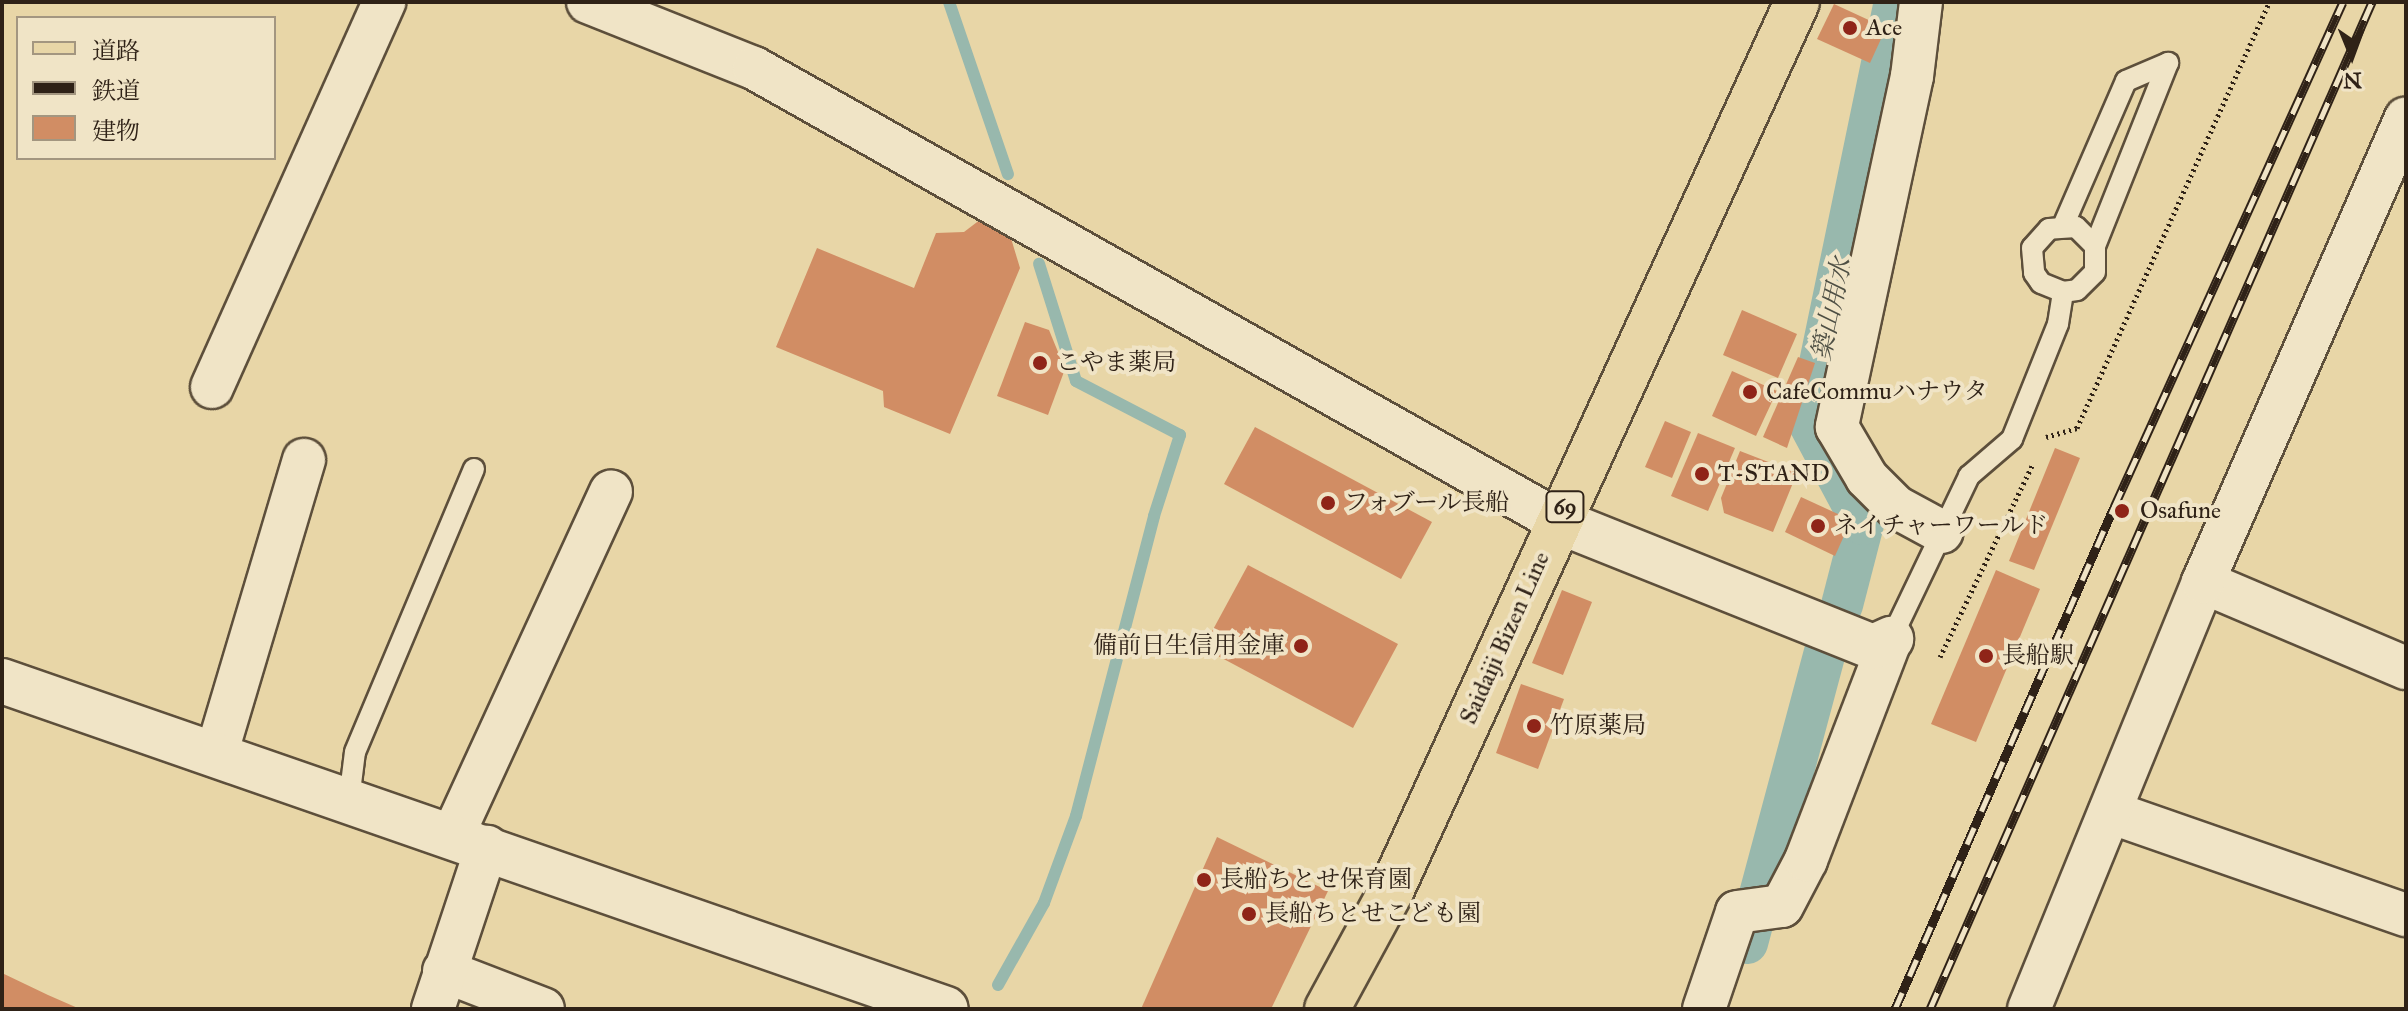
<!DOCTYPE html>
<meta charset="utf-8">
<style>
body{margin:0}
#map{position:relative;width:2408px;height:1011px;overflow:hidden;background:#e8d6a7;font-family:"IM FELL Great Primer","Noto Serif JP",serif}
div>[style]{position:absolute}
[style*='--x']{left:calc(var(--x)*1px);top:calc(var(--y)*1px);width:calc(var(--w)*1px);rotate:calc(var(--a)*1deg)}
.stream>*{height:12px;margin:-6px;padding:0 6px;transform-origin:6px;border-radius:6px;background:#98b8ad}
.canal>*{height:42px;margin:-21px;padding:0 21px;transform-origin:21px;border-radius:21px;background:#98b8ad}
.building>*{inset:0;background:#d18d64}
.path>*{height:5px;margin-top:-2.5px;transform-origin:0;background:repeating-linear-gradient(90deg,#2f2217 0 2px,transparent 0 6px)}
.roads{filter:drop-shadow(2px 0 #5d4f3b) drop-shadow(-2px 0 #5d4f3b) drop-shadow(0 2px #5d4f3b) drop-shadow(0 -2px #5d4f3b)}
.service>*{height:20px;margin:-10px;padding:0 10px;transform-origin:10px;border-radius:10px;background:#f0e4c6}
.minor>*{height:42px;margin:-21px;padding:0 21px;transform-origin:21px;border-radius:21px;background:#f0e4c6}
.tertiary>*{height:44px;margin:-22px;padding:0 22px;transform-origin:22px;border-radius:22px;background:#f0e4c6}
.primary>*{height:44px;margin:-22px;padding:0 22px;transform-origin:22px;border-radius:22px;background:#e8d6a7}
.rail>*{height:9px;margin-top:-4.5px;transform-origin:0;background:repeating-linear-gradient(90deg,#f0e4c6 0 18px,#2f2217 0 36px);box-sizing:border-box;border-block:2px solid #2f2217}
.dots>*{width:22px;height:22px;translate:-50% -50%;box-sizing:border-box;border:4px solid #f0e4c6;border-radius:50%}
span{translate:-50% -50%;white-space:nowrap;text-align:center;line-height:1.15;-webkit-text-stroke:8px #f0e4c6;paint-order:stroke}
.shield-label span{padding:2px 6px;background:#f0e4c6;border:2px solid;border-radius:6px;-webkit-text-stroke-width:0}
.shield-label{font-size:22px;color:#2f2217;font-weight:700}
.poi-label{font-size:24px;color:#2f2217}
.left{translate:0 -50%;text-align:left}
.right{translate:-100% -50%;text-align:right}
.street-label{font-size:24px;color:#2f2217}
.water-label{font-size:26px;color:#4e4f44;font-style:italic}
.frame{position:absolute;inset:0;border:4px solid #2f2217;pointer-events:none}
.legend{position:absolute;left:16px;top:16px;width:260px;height:144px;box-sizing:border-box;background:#f0e4c6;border:2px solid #a39680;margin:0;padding:10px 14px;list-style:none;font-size:24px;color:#2f2217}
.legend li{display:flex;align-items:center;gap:16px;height:40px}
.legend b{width:40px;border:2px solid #a39680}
.north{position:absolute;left:2312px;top:16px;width:80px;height:80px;-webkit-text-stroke:6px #f0e4c6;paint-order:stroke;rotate:179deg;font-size:22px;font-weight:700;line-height:32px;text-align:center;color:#2f2217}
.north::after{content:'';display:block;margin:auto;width:28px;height:36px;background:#2f2217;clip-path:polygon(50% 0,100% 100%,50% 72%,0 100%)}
</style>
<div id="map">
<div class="stream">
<div style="--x:949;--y:2;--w:182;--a:71.1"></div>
<div style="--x:998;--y:985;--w:94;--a:-60.7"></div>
<div style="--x:1044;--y:903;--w:93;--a:-69.8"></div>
<div style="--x:1076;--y:816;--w:310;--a:-75.4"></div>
<div style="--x:1154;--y:516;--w:85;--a:-72.2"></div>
<div style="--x:1180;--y:435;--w:117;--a:-152.6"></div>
<div style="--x:1076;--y:381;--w:123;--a:-107.5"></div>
</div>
<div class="canal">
<div style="--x:1842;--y:605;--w:84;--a:-75.5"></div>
<div style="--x:1863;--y:524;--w:117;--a:-118.1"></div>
<div style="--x:1808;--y:421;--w:428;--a:-78.3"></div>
<div style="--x:1747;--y:943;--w:301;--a:-75"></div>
</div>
<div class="building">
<div style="clip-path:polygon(1834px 4px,1886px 28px,1870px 63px,1817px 39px)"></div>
<div style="clip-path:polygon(985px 216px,1010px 235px,1020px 268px,950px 434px,884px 407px,883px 391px,776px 347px,817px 248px,914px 288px,936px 233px,964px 232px)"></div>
<div style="clip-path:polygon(1742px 310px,1797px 334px,1778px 378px,1723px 355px)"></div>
<div style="clip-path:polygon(1025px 322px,1049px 330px,1065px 369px,1048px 415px,997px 396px)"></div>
<div style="clip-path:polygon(1798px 357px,1815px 363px,1787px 448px,1763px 437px)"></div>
<div style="clip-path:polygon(1732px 371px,1777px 391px,1756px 436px,1712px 416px)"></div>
<div style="clip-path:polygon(1665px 421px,1691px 432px,1672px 478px,1645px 467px)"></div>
<div style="clip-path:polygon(1255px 427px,1432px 522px,1401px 579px,1224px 484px)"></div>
<div style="clip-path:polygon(1698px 433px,1735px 448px,1708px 511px,1671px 496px)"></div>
<div style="clip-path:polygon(2055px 448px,2080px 458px,2034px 570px,2009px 561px)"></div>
<div style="clip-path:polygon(1740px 451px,1797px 473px,1773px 532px,1724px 513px,1721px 498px)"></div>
<div style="clip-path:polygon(1801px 497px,1851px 520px,1835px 556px,1785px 532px)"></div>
<div style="clip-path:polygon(1248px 565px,1398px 644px,1353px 728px,1203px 648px)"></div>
<div style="clip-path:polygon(1996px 570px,2040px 589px,1976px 742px,1931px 724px)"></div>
<div style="clip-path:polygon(1562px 590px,1592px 602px,1563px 675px,1532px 663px)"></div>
<div style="clip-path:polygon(1521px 684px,1564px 699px,1538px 769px,1496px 753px)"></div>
<div style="clip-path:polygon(1217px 837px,1328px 891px,1271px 1009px,1141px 1009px)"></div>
<div style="clip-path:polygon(2px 973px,48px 995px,80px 1009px,2px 1009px)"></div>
</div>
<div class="path">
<div style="--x:2046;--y:437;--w:32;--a:-16"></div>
<div style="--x:2077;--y:428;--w:467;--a:-65.7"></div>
<div style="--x:1940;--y:657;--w:214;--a:-64.3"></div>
</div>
<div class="roads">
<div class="service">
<div style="--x:2063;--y:226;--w:158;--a:-66.5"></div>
<div style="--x:2126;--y:81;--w:46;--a:-23.2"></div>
<div style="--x:2095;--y:246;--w:27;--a:-135"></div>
<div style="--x:2076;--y:227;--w:27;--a:176"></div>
<div style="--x:2049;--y:229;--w:25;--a:132"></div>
<div style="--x:2032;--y:248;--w:25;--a:85"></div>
<div style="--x:2034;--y:273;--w:12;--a:55"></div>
<div style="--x:2041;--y:283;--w:24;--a:22"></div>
<div style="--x:2063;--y:292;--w:14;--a:-8"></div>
<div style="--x:2077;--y:290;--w:25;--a:-45"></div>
<div style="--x:2095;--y:272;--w:26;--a:-90"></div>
<div style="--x:2095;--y:246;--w:197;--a:-68.3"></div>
<div style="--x:1891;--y:639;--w:181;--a:-64.4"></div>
<div style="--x:1969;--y:476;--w:57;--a:-40.7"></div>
<div style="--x:2012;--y:439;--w:124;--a:-68.2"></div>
<div style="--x:2058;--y:324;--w:32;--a:-81"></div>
<div style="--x:349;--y:800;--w:48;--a:-82.9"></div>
<div style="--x:355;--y:752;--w:307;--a:-67.2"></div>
</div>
<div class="minor">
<div style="--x:588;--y:2;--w:179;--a:21.7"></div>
<div style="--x:754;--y:68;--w:923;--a:29.4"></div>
<div style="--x:1921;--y:2;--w:75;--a:96.9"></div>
<div style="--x:1912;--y:76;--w:359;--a:102.1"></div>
<div style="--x:1837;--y:427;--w:59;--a:59.5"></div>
<div style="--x:1867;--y:478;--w:41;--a:45"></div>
<div style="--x:1896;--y:507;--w:52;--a:28.5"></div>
<div style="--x:212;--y:387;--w:422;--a:-65.9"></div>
<div style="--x:2203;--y:582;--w:220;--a:23"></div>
<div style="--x:216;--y:755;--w:308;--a:-73.4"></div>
<div style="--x:2110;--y:812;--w:313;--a:19.2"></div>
<div style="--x:453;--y:835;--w:378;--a:-65.3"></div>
<div style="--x:444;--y:971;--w:106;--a:21"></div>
<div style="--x:433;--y:1009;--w:171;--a:-71.6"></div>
<div style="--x:1704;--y:1009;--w:102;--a:-71.2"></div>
<div style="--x:1737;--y:912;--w:45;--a:-7.6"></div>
<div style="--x:1782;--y:906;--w:52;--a:-62.4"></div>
<div style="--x:1806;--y:860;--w:237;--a:-69"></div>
<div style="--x:2029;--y:1009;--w:461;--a:-67.8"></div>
<div style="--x:2203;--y:582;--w:506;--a:-66.37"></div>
</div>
<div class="tertiary">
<div style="--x:1558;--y:521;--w:339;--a:21.8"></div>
<div style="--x:1873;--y:647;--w:20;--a:-24"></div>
<div style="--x:2;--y:681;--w:999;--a:19.16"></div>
</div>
<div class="primary">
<div style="--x:1327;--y:1009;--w:134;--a:-61.5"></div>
<div style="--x:1391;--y:891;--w:977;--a:-65.45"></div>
</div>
</div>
<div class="rail">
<div style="--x:1895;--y:1009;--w:548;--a:-66.43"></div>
<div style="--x:2114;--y:507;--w:554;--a:-65.61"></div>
<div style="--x:1930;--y:1009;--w:1100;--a:-66.3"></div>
</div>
<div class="dots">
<div style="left:1850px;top:28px;background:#8f2418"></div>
<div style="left:1040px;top:363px;background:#8f2418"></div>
<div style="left:1750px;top:392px;background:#8f2418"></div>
<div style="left:1702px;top:474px;background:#8f2418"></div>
<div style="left:1328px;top:503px;background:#8f2418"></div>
<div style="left:2122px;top:511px;background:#8f2418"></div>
<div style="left:1818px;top:526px;background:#8f2418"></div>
<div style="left:1301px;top:646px;background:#8f2418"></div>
<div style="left:1986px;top:656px;background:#8f2418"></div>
<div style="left:1534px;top:726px;background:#8f2418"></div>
<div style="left:1204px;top:880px;background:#8f2418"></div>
<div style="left:1249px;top:914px;background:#8f2418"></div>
</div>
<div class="shield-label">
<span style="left:1565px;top:507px">69</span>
</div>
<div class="poi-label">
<span class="left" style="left:1866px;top:28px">Ace</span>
<span class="left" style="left:1056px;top:363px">こやま薬局</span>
<span class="left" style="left:1766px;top:392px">CafeCommuハナウタ</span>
<span class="left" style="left:1718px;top:474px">T-STAND</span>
<span class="left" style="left:1344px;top:503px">フォブール長船</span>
<span class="left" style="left:2140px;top:511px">Osafune</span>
<span class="left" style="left:1834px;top:526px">ネイチャーワールド</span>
<span class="right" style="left:1285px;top:646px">備前日生信用金庫</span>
<span class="left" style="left:2002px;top:656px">長船駅</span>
<span class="left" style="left:1550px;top:726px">竹原薬局</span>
<span class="left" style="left:1220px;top:880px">長船ちとせ保育園</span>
<span class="left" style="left:1265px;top:914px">長船ちとせこども園</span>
</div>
<div class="street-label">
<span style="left:1505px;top:638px;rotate:-66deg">Saidaiji Bizen Line</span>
</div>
<div class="water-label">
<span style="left:1832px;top:309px;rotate:-78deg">築山用水</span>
</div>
<div class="frame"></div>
<ul class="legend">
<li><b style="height:10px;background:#e8d6a7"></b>道路</li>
<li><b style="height:10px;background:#2f2217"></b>鉄道</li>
<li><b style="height:22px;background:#d18d64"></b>建物</li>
</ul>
<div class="north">N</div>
</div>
